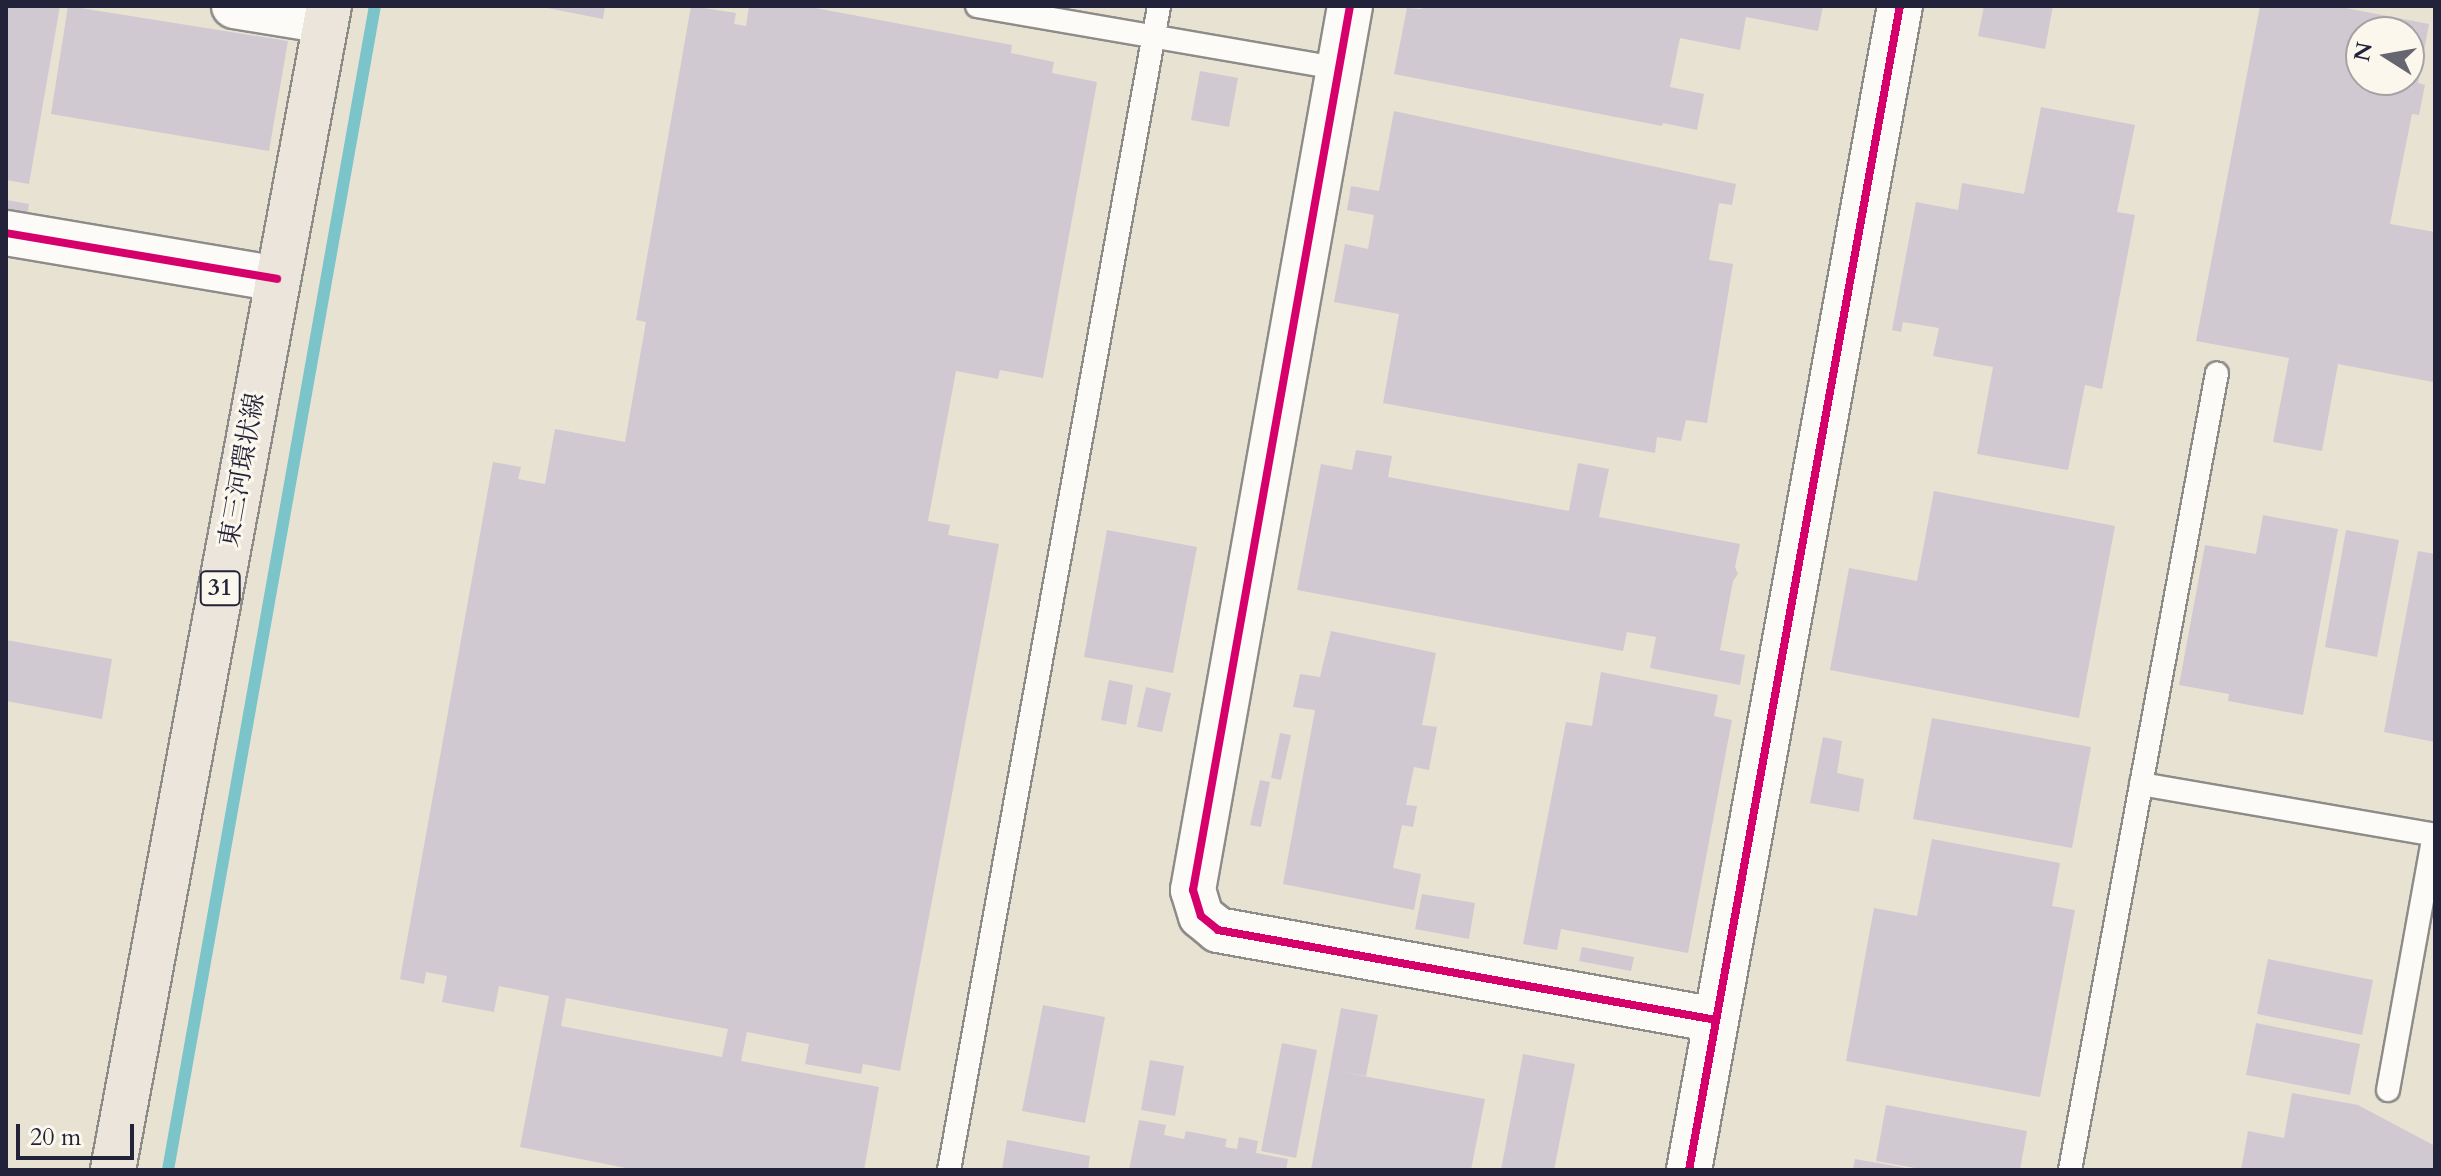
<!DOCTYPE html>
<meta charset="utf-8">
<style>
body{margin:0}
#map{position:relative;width:2441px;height:1176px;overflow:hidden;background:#e8e2d3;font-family:Cardo,"Noto Serif JP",serif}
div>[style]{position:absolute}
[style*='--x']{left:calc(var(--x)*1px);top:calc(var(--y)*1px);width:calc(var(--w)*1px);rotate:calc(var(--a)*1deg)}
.stream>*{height:12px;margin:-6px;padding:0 6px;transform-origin:6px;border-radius:6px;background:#7ac4ca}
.building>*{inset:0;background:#d0c9d1}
.roads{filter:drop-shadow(2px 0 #8e8c88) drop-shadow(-2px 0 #8e8c88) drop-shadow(0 2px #8e8c88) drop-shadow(0 -2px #8e8c88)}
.service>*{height:22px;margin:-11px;padding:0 11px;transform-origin:11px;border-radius:11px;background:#fcfbf8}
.minor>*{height:44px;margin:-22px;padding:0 22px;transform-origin:22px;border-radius:22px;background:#fcfbf8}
.tertiary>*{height:44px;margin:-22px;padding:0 22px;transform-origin:22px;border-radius:22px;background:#fcfbf8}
.primary>*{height:44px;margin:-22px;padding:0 22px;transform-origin:22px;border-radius:22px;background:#ece5dc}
.cycleway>*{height:8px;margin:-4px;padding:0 4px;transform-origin:4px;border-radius:4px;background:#d6006c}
span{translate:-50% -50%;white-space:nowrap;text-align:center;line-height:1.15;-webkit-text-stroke:6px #fbf7ec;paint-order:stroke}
.shield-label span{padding:2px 6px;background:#fbf7ec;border:2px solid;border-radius:6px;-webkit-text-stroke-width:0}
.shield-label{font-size:24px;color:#22223b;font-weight:700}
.street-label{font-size:26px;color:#22223b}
.frame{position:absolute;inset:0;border:8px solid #22223b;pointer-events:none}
.north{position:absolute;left:2345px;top:16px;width:80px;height:80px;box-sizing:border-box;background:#fbf7ec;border:2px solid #a4a2a5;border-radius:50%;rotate:281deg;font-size:22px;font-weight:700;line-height:32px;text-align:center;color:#22223b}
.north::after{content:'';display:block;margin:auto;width:28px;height:36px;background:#676570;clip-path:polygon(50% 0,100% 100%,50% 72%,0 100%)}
.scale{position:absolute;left:16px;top:1124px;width:118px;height:36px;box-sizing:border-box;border:4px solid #22223b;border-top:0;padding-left:10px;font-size:24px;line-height:28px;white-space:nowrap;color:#22223b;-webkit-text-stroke:6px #fbf7ec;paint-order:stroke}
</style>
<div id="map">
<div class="stream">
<div style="--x:168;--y:1170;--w:1182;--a:-79.92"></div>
</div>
<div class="building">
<div style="clip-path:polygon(6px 6px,60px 6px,29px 184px,6px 180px)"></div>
<div style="clip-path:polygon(68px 6px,288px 41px,269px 151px,51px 114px)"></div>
<div style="clip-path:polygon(537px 6px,605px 6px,603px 19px)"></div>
<div style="clip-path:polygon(evenodd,691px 6px,736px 13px,734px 24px,746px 26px,749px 6px,805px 6px,1012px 45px,1011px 53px,1054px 62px,1052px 73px,1097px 82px,1043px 378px,1000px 370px,998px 379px,956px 371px,928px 521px,950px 525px,948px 535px,999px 544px,900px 1071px,863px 1064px,861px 1074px,805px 1064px,809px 1044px,747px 1032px,741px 1061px,879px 1087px,864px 1170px,636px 1170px,520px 1147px,549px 996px,499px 986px,494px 1012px,442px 1002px,447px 976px,426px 972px,424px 984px,400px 979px,493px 462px,521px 467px,518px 479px,545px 484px,555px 429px,625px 442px,646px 322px,636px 320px,691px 6px,566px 998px,728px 1029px,722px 1057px,561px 1026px,566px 998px)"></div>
<div style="clip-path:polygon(1423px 6px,1823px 6px,1818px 31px,1746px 17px,1740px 50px,1680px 38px,1670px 87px,1704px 94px,1697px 130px,1663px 123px,1662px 126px,1394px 74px,1407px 8px,1422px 9px)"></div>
<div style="clip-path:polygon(1984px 6px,2053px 6px,2045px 49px,1978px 36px)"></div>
<div style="clip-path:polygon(evenodd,2260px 6px,2335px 6px,2429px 24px,2418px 83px,2425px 85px,2419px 115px,2412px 114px,2390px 224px,2435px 232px,2433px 382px,2338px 364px,2322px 451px,2273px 442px,2289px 358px,2196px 341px,2260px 6px,2361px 32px,2409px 32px,2409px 80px,2361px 80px,2361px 32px)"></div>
<div style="clip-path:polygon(1200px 71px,1238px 78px,1229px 127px,1191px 120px)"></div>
<div style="clip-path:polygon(2041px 107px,2135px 125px,2117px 212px,2135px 215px,2102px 389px,2085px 385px,2068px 470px,1977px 454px,1993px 367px,1933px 356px,1939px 328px,1903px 322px,1901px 332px,1892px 330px,1916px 202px,1958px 210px,1962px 183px,2024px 194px)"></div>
<div style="clip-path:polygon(1394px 111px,1736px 184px,1732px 205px,1719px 203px,1709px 260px,1733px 264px,1707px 423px,1686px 420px,1681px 441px,1657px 437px,1655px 453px,1383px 403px,1399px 314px,1334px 302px,1345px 244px,1368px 249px,1374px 215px,1347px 210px,1351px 186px,1379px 191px)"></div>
<div style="clip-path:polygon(6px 200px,29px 204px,27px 218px,6px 214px)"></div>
<div style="clip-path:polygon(1356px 450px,1392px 456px,1388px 477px,1569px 511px,1578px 463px,1609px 469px,1599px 517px,1740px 544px,1735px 567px,1738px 574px,1733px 581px,1720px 650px,1745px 655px,1740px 685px,1650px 668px,1656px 637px,1627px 632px,1623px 651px,1297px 590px,1321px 464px,1352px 470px)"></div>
<div style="clip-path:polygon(1934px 491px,2115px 526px,2079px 718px,1830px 670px,1849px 568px,1917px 581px)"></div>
<div style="clip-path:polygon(2263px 515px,2338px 529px,2303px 715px,2228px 701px,2229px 694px,2179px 685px,2205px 545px,2256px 554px)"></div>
<div style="clip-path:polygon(1107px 530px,1197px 547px,1173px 673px,1084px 657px)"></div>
<div style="clip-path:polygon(2346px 530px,2399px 540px,2377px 657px,2325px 647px)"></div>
<div style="clip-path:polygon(2418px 551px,2435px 554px,2435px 742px,2384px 732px)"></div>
<div style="clip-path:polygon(1331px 631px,1436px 653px,1422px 725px,1437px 727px,1429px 770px,1414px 767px,1406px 805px,1417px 806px,1413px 827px,1402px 825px,1393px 868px,1421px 874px,1414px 910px,1283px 884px,1315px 710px,1293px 707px,1300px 674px,1320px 677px)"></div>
<div style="clip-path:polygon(6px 640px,112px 659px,102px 719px,6px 701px)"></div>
<div style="clip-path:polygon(1601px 672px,1718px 695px,1714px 716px,1732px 720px,1688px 953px,1561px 929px,1557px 950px,1523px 944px,1566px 722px,1592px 726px)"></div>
<div style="clip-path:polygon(1109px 680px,1133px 685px,1126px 725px,1101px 720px)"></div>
<div style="clip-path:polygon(1146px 687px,1171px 693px,1162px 732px,1137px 727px)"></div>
<div style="clip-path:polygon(1932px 718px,2091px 747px,2072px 848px,1913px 819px)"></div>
<div style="clip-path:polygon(1280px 733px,1291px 735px,1281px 780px,1271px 778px)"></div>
<div style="clip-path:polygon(1823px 737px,1842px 741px,1837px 773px,1864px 779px,1859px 812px,1810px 803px)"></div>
<div style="clip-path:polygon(1260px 780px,1270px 782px,1261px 827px,1250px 825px)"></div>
<div style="clip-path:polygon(1932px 839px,2060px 863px,2052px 906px,2075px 910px,2040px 1097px,1846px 1061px,1874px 908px,1917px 916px)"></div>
<div style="clip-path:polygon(1422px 894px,1475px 903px,1469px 939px,1415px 929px)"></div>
<div style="clip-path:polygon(1582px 947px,1634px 957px,1631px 971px,1579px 961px)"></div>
<div style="clip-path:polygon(2268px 959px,2373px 980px,2362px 1035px,2257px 1014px)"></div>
<div style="clip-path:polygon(1043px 1005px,1105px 1017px,1085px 1123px,1022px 1111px)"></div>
<div style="clip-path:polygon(1341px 1008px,1378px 1015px,1366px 1076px,1337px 1071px,1485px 1099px,1471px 1170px,1311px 1170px)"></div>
<div style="clip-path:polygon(2256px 1023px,2360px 1044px,2350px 1095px,2246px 1075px)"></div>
<div style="clip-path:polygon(1282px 1043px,1317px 1050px,1296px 1158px,1261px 1151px)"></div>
<div style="clip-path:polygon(1523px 1054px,1575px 1064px,1554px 1170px,1501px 1170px)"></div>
<div style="clip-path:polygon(1150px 1060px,1184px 1066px,1175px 1116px,1141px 1110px)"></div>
<div style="clip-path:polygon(2292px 1093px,2358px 1105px,2435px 1146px,2435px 1170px,2241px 1170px,2248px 1131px,2284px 1138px)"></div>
<div style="clip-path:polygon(1886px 1105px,2027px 1131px,2020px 1170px,1926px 1170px,1876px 1161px)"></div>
<div style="clip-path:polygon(1139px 1120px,1166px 1125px,1164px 1135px,1184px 1139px,1186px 1131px,1227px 1139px,1225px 1147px,1237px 1149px,1239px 1137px,1258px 1141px,1256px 1153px,1288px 1159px,1286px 1170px,1129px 1170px)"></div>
<div style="clip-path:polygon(1007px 1140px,1090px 1156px,1088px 1170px,1002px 1170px)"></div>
<div style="clip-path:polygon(1855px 1159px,1906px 1168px,1906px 1170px,1853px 1170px)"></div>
</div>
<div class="roads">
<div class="service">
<div style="--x:977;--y:6;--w:368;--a:9.8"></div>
<div style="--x:2141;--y:784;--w:298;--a:9.8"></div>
<div style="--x:2388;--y:1090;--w:259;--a:-79.8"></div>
<div style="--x:949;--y:1170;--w:1183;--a:-79.77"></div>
<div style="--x:2070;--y:1170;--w:810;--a:-79.55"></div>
</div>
<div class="minor">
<div style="--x:234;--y:6;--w:93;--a:9.3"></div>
<div style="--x:6;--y:233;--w:275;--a:9.6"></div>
</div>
<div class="tertiary">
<div style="--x:1350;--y:6;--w:898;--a:100.07"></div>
<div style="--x:1193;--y:890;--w:27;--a:73"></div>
<div style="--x:1201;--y:916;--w:22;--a:39"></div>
<div style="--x:1218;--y:930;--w:506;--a:10.24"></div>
<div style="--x:1689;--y:1170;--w:1183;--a:-79.73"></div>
</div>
<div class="primary">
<div style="--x:113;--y:1170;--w:1184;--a:-79.49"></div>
</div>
</div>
<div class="cycleway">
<div style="--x:1350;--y:6;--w:898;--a:100.07"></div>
<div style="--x:1193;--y:890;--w:27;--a:73"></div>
<div style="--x:1201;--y:916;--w:22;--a:39"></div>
<div style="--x:1218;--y:930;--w:506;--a:10.24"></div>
<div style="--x:6;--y:233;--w:275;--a:9.6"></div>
<div style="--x:1689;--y:1170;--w:1183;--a:-79.73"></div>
</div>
<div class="shield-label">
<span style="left:220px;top:588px">31</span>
</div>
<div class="street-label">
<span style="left:242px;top:470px;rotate:-80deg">東三河環状線</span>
</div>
<div class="frame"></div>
<div class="north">N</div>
<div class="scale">20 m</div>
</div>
